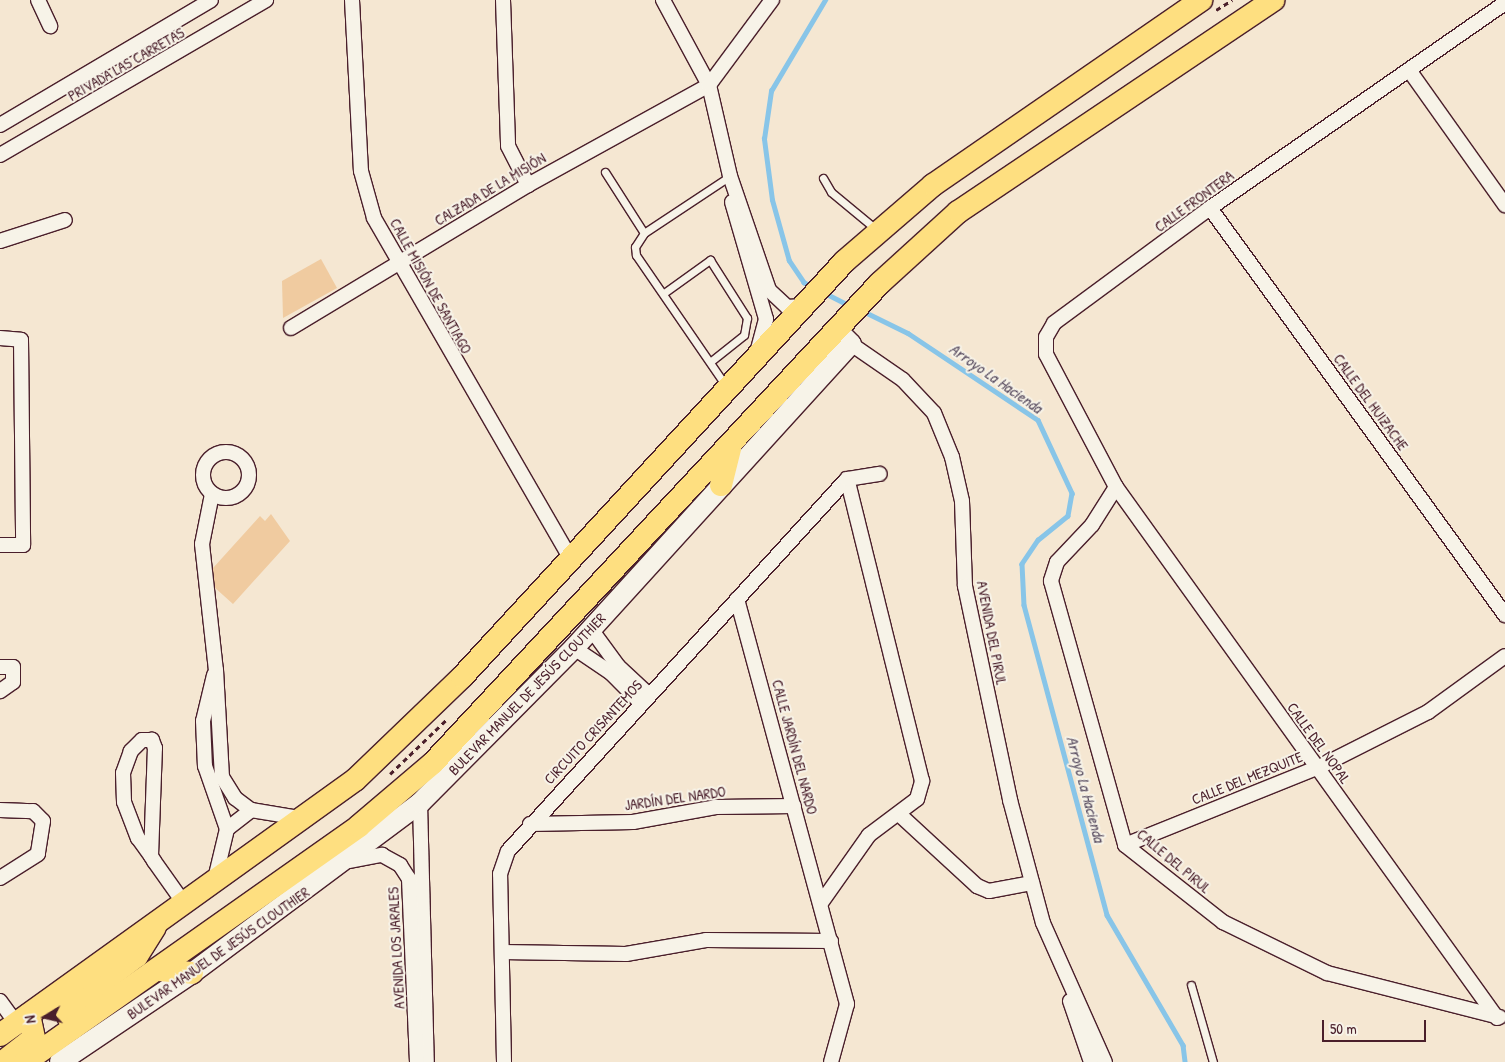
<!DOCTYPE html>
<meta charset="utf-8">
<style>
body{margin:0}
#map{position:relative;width:1505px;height:1062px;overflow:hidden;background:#f5e7d2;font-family:"Patrick Hand",sans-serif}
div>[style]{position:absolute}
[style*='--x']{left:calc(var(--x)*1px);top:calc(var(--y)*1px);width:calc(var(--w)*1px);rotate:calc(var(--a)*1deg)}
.stream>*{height:4.5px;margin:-2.25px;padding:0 2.25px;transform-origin:2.25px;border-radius:2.25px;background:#88c5e8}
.building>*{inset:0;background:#f0cba0}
.path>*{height:2.5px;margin-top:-1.25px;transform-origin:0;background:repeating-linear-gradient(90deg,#4a1f2b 0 5px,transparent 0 9px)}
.roads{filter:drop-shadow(1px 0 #4a1f2b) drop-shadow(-1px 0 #4a1f2b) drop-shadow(0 1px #4a1f2b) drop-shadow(0 -1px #4a1f2b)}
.lane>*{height:7px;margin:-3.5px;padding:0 3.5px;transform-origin:3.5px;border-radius:3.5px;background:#f7f3e8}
.street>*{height:14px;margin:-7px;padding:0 7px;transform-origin:7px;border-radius:7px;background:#f7f3e8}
.street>.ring{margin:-7px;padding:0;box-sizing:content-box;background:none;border:14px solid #f7f3e8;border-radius:50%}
.secondary>*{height:20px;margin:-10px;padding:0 10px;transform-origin:10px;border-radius:10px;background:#f7f3e8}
.primary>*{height:22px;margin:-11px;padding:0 11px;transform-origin:11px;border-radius:11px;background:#fedf80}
span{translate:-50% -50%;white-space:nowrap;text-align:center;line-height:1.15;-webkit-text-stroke:4px #f7f3e8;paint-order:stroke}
.street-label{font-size:15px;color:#4a1f2b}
.water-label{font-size:16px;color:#5d5164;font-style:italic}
.north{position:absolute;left:20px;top:992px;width:50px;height:50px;-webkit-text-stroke:4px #f7f3e8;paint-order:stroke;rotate:261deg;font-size:14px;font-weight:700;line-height:20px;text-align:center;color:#4a1f2b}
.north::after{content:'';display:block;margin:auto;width:18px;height:22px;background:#4a1f2b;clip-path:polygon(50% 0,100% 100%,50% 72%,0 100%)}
.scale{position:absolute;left:1322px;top:1020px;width:104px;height:22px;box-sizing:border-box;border:2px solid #4a1f2b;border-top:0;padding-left:6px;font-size:15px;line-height:18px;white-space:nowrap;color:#4a1f2b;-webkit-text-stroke:4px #f7f3e8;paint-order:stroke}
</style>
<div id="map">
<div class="stream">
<div style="--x:813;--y:287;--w:10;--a:-156"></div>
<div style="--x:804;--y:283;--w:27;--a:-124"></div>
<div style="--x:789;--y:261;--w:63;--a:-105.6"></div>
<div style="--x:772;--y:200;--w:62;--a:-97.5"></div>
<div style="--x:764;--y:139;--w:49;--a:-81.7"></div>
<div style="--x:771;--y:91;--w:106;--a:-59.3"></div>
<div style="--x:825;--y:293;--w:27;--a:27"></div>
<div style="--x:863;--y:311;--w:50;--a:26.1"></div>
<div style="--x:908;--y:333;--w:156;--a:33.8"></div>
<div style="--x:1038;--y:420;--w:81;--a:65"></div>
<div style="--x:1072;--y:493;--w:23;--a:100"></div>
<div style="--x:1068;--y:516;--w:38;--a:141"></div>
<div style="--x:1038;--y:540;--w:29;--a:124"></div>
<div style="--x:1022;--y:564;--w:41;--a:87.2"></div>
<div style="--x:1024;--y:605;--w:321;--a:75"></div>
<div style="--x:1107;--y:915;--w:151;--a:59.7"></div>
<div style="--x:1183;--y:1045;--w:17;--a:83"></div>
</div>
<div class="building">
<div style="clip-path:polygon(321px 259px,337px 288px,283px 318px,282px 281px)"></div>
<div style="clip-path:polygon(271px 514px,290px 541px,233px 604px,204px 578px,260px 516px,265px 521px)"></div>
</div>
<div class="path">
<div style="--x:1216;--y:10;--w:19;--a:-32"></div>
<div style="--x:390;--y:774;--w:79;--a:-44"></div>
</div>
<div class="roads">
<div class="lane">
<div style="--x:605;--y:172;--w:72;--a:57.4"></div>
<div style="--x:823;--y:178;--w:16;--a:60"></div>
<div style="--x:831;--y:192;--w:60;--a:39.6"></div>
<div style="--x:664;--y:293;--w:57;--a:-35.7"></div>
<div style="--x:710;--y:260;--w:69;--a:57.5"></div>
<div style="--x:747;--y:318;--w:17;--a:100"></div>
<div style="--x:744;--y:335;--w:43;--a:141.5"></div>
<div style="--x:726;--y:386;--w:159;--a:-124.5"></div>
<div style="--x:636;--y:255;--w:8;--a:-97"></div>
<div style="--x:635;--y:247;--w:17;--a:-57"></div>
<div style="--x:644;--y:233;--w:103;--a:-33.5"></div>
<div style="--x:1191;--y:985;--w:80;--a:74.1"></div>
</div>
<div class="street">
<div style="--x:38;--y:0;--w:29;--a:65"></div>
<div style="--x:352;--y:0;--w:171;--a:87"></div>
<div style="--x:361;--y:171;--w:49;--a:74.5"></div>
<div style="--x:374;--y:218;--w:394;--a:60"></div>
<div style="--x:503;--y:0;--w:146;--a:88"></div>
<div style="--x:508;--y:146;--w:44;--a:62.9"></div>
<div style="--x:663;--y:0;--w:97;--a:61.6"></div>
<div style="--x:709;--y:85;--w:93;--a:77"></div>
<div style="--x:730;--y:176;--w:120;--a:71.1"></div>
<div style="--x:769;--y:290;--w:25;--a:43"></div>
<div style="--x:787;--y:307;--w:16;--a:-4"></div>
<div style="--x:1409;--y:70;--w:166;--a:54.6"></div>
<div style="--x:0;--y:125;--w:245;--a:-30.6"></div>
<div style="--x:0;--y:155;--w:308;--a:-30.2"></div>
<div style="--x:732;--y:202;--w:122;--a:73.8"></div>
<div style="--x:766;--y:319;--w:31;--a:105"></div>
<div style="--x:1210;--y:208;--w:503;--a:54.06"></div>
<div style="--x:0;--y:241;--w:68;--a:-17.9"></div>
<div style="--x:291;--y:328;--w:277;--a:-31.1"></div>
<div style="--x:528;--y:185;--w:207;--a:-28.9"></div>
<div style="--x:709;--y:85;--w:106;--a:-53.5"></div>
<div style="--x:0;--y:338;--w:21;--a:5"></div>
<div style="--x:21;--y:340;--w:205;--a:89.4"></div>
<div style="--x:23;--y:545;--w:23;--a:180"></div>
<div style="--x:851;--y:344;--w:63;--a:34.7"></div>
<div style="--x:903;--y:380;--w:45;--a:46.8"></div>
<div style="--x:934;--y:413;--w:48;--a:67.8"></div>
<div style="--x:952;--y:457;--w:45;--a:77.2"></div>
<div style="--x:962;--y:501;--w:85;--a:88"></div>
<div style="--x:965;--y:586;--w:219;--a:78.1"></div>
<div style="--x:1010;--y:800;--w:127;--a:75"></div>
<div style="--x:1043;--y:923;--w:152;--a:66"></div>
<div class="ring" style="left:203px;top:452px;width:32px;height:32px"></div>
<div style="--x:1116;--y:487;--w:45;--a:122.3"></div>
<div style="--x:1092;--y:525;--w:51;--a:133.4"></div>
<div style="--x:1057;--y:562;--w:20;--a:108"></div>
<div style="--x:1051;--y:581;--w:274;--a:74.3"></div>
<div style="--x:1125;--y:845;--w:125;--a:38.2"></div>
<div style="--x:1223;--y:922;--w:116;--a:26.1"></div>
<div style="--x:1327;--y:973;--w:178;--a:14.3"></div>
<div style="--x:212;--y:494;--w:51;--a:101.3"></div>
<div style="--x:202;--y:544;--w:127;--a:83.7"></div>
<div style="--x:216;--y:670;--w:107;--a:86.8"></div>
<div style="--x:222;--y:777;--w:25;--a:58"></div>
<div style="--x:235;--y:798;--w:20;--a:37"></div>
<div style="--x:251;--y:810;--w:50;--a:9.3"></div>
<div style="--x:737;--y:599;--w:420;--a:74.8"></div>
<div style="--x:847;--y:1004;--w:60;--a:105.4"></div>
<div style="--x:591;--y:629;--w:46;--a:53.9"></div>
<div style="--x:618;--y:666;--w:42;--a:43.1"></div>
<div style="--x:574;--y:648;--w:45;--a:34"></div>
<div style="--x:611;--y:673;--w:42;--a:45"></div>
<div style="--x:0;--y:667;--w:13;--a:0"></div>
<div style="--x:13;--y:667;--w:15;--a:90"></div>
<div style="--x:13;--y:682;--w:16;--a:145"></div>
<div style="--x:214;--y:675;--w:47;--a:103.4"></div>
<div style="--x:203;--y:721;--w:45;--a:87.5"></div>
<div style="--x:205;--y:766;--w:67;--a:70.8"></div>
<div style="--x:227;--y:829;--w:51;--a:103.5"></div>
<div style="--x:420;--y:803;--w:259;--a:88.5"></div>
<div style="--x:0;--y:810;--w:33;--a:2"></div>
<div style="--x:33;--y:811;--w:14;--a:45"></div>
<div style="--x:43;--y:821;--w:33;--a:99"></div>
<div style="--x:38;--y:854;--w:45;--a:147.7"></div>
<div style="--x:900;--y:815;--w:105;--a:42.7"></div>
<div style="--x:977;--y:886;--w:13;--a:23"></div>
<div style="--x:989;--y:891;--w:44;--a:-10.5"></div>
<div style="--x:530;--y:824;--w:103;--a:-1.1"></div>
<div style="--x:633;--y:822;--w:84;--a:-10.2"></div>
<div style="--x:716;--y:807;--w:78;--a:-0.7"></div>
<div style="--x:227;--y:829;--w:31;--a:-38"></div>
<div style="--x:1125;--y:845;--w:207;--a:-21.9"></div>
<div style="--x:1317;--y:768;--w:124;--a:-26.8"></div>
<div style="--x:1428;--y:712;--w:95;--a:-36"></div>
<div style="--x:151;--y:856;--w:108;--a:-87.9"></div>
<div style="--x:155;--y:748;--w:9;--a:-111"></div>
<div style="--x:152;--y:740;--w:10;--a:180"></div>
<div style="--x:142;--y:740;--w:16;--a:135"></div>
<div style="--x:131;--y:751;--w:23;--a:110"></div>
<div style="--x:123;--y:773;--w:29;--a:88"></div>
<div style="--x:124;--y:802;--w:39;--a:69"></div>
<div style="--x:138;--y:838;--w:22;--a:54"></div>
<div style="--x:151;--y:856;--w:6;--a:59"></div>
<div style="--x:154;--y:861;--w:50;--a:54.7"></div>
<div style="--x:350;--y:861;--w:33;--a:-11"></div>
<div style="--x:382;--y:855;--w:21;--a:29"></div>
<div style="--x:400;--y:865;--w:17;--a:57"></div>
<div style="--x:409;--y:879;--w:183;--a:87.5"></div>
<div style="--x:821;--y:903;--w:83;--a:-54.8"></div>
<div style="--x:869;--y:835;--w:60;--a:-36.9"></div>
<div style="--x:917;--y:799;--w:19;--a:-74"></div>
<div style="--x:922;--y:781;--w:311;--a:-103.9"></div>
<div style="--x:502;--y:952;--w:124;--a:0.9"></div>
<div style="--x:626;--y:954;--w:81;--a:-9.9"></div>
<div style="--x:706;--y:940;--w:125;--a:0.5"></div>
<div style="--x:0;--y:1001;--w:27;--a:54"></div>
<div style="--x:1070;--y:1001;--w:65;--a:71"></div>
<div style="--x:1497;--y:1018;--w:654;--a:-125.66"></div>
<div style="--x:1116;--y:487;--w:150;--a:-117.8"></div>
<div style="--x:1046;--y:354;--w:17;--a:-90"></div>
<div style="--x:1046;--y:337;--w:16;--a:-60"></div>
<div style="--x:1054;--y:323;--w:194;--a:-36.4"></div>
<div style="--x:1210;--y:208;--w:359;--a:-34.8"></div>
<div style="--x:504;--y:1062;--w:188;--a:-91.2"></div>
<div style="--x:500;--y:874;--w:24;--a:-71"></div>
<div style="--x:508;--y:851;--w:503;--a:-47.66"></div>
<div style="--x:847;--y:479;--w:33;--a:-9"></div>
</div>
<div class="secondary">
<div style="--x:60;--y:1062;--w:159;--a:-34"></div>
<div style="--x:192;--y:973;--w:284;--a:-36.7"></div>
<div style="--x:420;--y:803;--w:218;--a:-45.2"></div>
<div style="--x:574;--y:648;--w:411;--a:-47.7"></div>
<div style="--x:851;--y:344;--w:18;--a:-135"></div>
</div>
<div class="primary">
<div style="--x:721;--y:485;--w:38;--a:-76"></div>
<div style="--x:159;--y:970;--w:33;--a:5"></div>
<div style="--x:73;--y:1028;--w:15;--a:-113"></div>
<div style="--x:67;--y:1014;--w:8;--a:-67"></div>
<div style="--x:70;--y:1007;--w:84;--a:-37.3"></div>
<div style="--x:137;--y:956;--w:34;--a:-58"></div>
<div style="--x:0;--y:1035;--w:437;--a:-35.7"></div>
<div style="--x:355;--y:780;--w:149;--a:-43.9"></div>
<div style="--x:462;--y:677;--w:565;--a:-47.37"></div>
<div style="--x:845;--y:261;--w:116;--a:-40.8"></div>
<div style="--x:933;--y:185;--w:326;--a:-34.6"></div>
<div style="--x:3;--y:1062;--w:39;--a:-38"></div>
<div style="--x:34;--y:1038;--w:24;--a:-102"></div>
<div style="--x:25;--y:1062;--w:409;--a:-35.2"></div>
<div style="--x:359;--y:826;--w:97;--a:-40.4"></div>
<div style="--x:433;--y:763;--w:656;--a:-47.04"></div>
<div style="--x:880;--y:283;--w:105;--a:-42.3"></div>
<div style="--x:958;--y:212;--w:380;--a:-33.9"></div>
</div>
</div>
<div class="street-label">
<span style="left:126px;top:64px;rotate:-30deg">PRIVADA LAS CARRETAS</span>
<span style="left:490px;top:189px;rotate:-31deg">CALZADA DE LA MISIÓN</span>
<span style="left:1194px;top:201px;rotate:-36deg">CALLE FRONTERA</span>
<span style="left:431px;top:286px;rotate:61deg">CALLE MISIÓN DE SANTIAGO</span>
<span style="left:1371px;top:402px;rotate:54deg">CALLE DEL HUIZACHE</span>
<span style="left:992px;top:633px;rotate:79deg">AVENIDA DEL PIRUL</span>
<span style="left:527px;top:694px;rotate:-46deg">BULEVAR MANUEL DE JESÚS CLOUTHIER</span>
<span style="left:593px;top:732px;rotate:-47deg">CIRCUITO CRISANTEMOS</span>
<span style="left:1319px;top:743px;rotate:54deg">CALLE DEL NOPAL</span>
<span style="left:795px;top:747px;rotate:75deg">CALLE JARDÍN DEL NARDO</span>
<span style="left:1247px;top:778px;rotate:-22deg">CALLE DEL MEZQUITE</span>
<span style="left:675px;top:798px;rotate:-8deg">JARDÍN DEL NARDO</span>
<span style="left:1174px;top:861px;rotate:40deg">CALLE DEL PIRUL</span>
<span style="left:396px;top:948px;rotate:-93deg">AVENIDA LOS JARALES</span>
<span style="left:218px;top:953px;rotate:-35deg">BULEVAR MANUEL DE JESÚS CLOUTHIER</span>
</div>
<div class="water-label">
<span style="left:996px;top:378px;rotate:35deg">Arroyo La Hacienda</span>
<span style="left:1086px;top:789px;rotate:75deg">Arroyo La Hacienda</span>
</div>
<div class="north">N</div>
<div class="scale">50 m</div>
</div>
